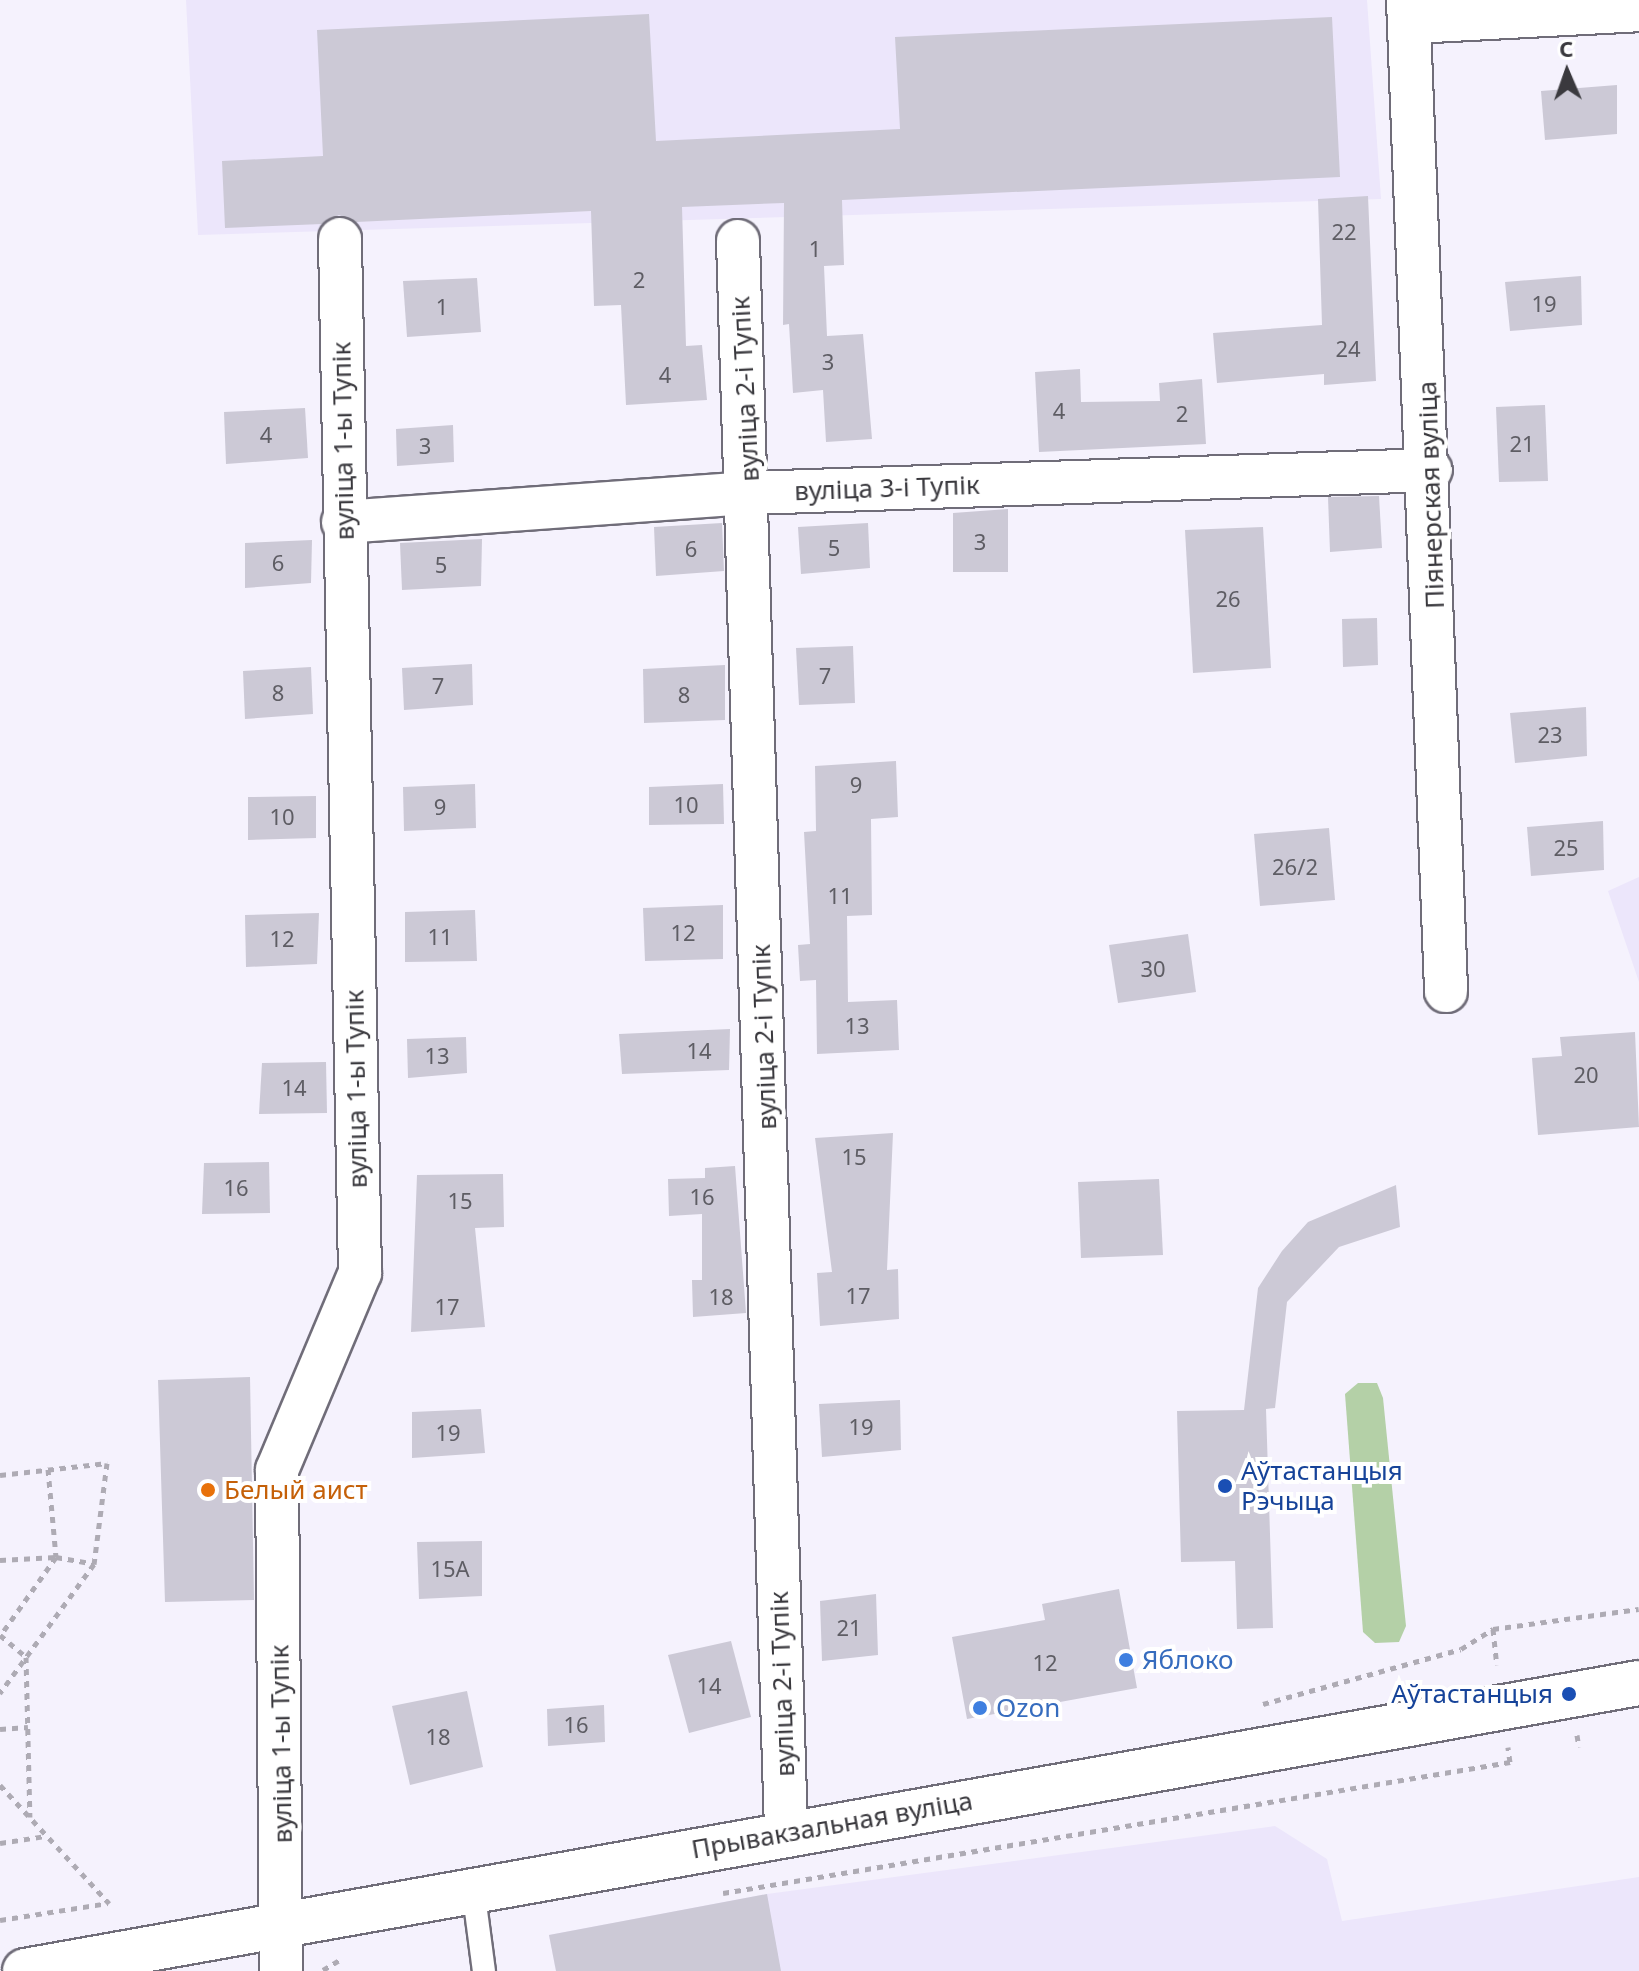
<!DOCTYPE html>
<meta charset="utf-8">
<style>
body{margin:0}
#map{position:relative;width:1639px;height:1971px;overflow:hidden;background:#f5f2fd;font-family:"Noto Sans",sans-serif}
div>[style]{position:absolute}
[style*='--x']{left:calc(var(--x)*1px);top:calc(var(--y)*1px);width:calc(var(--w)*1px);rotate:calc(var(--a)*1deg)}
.built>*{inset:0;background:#ece6fb}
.green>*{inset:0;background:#b4d0a7}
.building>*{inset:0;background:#ccc9d6}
.path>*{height:5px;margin-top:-2.5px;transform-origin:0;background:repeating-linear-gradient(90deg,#aeabb4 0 6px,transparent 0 12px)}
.roads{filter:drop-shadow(2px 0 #706d79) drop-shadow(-2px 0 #706d79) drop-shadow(0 2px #706d79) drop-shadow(0 -2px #706d79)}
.service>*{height:22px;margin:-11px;padding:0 11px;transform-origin:11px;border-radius:11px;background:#fff}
.minor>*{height:42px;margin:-21px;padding:0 21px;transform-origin:21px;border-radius:21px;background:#fff}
.secondary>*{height:44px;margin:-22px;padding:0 22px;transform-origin:22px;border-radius:22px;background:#fff}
.dots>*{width:22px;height:22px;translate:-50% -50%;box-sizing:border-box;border:4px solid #fff;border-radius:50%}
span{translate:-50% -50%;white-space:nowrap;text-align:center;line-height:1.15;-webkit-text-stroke:8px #fff;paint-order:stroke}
.number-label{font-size:22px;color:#5e5d64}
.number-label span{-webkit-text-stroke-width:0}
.street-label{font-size:26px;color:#3a393e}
.transit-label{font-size:26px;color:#164399}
.left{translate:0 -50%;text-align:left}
.right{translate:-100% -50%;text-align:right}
.food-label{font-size:26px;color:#c56008}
.shop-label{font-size:26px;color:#366cbe}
.north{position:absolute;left:1527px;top:32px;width:80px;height:80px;-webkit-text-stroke:6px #fff;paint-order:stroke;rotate:358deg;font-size:22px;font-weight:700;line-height:32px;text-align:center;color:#3a393e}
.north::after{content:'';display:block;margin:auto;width:28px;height:36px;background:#3a393e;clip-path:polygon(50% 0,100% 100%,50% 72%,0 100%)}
</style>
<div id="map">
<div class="built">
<div style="clip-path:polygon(186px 0,1367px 0,1381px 199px,198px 235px)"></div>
<div style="clip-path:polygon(1639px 877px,1639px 982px,1608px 891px)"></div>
<div style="clip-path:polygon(1275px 1826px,1327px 1859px,1342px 1921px,1639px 1877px,1639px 1971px,556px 1971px,549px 1935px,767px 1894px)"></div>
</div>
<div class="green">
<div style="clip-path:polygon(1358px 1383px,1377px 1383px,1383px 1398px,1406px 1626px,1399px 1642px,1375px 1643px,1363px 1632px,1345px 1394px)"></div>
</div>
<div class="building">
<div style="clip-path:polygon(649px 14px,656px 141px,900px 129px,895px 37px,1332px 17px,1340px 177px,842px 200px,844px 265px,824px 266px,827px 336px,863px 334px,872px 439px,826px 442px,823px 390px,793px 393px,789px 324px,783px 325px,784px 203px,682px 207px,686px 346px,702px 345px,707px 400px,626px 405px,621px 305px,594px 306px,591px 211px,356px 222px,339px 215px,322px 224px,225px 228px,222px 161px,323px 156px,317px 30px)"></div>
<div style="clip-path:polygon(1617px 85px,1617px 134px,1545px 140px,1541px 91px)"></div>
<div style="clip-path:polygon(1368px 196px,1376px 381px,1324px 385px,1324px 374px,1217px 383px,1213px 333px,1322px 325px,1318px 199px)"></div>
<div style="clip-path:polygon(1581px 276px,1582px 325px,1510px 331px,1505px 282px)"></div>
<div style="clip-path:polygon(477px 278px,481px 332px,407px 337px,403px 281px)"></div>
<div style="clip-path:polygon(1080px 369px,1081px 402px,1160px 401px,1159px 383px,1202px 379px,1206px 444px,1039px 452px,1035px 372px)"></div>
<div style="clip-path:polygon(1545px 405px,1548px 481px,1499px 482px,1496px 407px)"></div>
<div style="clip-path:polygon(305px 408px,308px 458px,226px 464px,224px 412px)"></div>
<div style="clip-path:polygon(453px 425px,454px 462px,397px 466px,396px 429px)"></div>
<div style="clip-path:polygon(1379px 496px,1382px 548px,1330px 552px,1328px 497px)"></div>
<div style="clip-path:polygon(1008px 509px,1008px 572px,953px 572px,953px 513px)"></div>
<div style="clip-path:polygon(722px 523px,724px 571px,656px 576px,654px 527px)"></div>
<div style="clip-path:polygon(868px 523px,870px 568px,801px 574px,798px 527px)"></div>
<div style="clip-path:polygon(1263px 527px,1271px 668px,1193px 673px,1185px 530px)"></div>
<div style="clip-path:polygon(482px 539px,481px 586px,402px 590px,400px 543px)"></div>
<div style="clip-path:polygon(312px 540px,311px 583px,245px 588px,245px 543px)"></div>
<div style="clip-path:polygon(1377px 618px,1378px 665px,1343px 667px,1342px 619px)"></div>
<div style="clip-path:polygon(853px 646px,855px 703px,799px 705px,796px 648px)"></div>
<div style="clip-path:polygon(472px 664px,473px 705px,404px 710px,402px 668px)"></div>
<div style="clip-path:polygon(725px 665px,725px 720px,644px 723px,643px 669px)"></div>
<div style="clip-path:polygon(311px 667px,313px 714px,245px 719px,243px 671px)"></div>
<div style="clip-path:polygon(1586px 707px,1587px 756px,1515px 763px,1510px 713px)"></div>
<div style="clip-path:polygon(896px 761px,898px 817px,871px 819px,872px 915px,847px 916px,848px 1002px,897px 1000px,899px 1050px,817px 1054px,816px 980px,800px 981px,798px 945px,810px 944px,804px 832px,816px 831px,815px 766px)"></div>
<div style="clip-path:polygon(475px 784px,476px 828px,404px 831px,403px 787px)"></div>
<div style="clip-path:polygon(723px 784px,724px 824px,649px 825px,649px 787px)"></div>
<div style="clip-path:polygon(316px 796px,316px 838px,248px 840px,248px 797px)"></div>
<div style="clip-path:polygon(1603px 821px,1604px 870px,1531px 876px,1527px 827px)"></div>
<div style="clip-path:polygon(1329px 828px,1335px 900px,1260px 906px,1254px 834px)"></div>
<div style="clip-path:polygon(723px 905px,723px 959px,645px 961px,643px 908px)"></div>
<div style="clip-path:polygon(475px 910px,477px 961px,405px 962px,405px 912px)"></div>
<div style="clip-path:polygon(319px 913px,317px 964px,246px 967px,245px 915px)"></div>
<div style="clip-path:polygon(1188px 934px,1196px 992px,1118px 1003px,1109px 945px)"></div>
<div style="clip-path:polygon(730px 1029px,729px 1070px,622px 1074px,619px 1034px)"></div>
<div style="clip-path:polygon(1635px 1032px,1639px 1127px,1538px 1135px,1532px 1058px,1562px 1056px,1560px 1037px)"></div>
<div style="clip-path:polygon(466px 1037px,467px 1073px,408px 1078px,407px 1039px)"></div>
<div style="clip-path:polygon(326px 1062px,327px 1113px,259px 1114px,262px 1063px)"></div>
<div style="clip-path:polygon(893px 1133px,887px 1270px,898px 1269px,899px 1319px,820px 1326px,817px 1273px,832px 1272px,815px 1138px)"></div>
<div style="clip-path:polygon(269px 1162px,270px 1213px,202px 1214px,204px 1163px)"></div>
<div style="clip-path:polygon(735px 1166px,746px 1313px,693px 1317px,692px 1280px,702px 1280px,702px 1214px,669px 1216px,668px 1179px,705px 1178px,705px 1168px)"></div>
<div style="clip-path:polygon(503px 1174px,504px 1227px,475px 1228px,485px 1327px,411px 1332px,417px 1175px)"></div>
<div style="clip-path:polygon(1159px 1179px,1163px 1255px,1081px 1258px,1078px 1182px)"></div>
<div style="clip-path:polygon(1396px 1185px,1400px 1227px,1339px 1247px,1287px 1302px,1275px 1408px,1266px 1409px,1273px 1628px,1237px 1629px,1235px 1561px,1181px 1562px,1177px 1411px,1244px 1410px,1258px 1288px,1282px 1251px,1308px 1222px)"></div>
<div style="clip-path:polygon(250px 1377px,254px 1600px,165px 1602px,158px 1380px)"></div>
<div style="clip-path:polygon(900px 1400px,901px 1450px,822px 1457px,819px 1404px)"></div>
<div style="clip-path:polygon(481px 1409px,485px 1453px,412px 1458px,412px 1412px)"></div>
<div style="clip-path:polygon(482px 1541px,482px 1596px,419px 1599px,417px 1542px)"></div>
<div style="clip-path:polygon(1119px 1589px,1137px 1688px,967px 1719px,952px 1637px,1045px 1620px,1042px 1604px)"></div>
<div style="clip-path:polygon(876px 1594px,878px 1655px,822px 1661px,820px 1601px)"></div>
<div style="clip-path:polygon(731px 1641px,751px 1717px,689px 1733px,668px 1655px)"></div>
<div style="clip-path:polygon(467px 1691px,483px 1767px,410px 1785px,392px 1706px)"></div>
<div style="clip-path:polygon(604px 1705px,605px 1742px,548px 1746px,547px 1709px)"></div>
<div style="clip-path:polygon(767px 1894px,781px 1971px,556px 1971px,549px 1935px)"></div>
</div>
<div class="path">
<div style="--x:48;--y:1469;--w:88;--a:84.8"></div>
<div style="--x:56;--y:1557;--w:39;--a:10"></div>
<div style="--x:0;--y:1475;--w:108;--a:-6.4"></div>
<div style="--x:107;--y:1463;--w:102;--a:97.3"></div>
<div style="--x:94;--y:1564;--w:160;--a:126.1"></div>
<div style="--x:0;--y:1560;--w:56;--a:-3.1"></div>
<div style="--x:56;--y:1557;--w:97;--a:125.3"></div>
<div style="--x:1493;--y:1629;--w:36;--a:84"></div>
<div style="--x:0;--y:1635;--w:34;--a:40"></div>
<div style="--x:26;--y:1657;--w:160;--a:88.6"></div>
<div style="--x:1263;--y:1704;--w:205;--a:-15.5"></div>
<div style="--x:1461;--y:1649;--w:38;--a:-32"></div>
<div style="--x:1493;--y:1629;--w:147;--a:-7.8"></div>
<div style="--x:0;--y:1729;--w:28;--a:-4"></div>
<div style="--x:1577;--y:1735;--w:12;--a:81"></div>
<div style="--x:0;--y:1785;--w:161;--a:47.3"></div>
<div style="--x:0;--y:1843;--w:47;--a:-8.7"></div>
<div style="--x:723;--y:1893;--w:798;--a:-9.45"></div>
<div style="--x:1510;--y:1762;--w:15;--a:-98"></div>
<div style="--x:0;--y:1920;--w:109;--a:-8.9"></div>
<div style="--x:323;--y:1970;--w:21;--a:-31"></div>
</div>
<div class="roads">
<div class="service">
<div style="--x:473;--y:1888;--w:84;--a:82.5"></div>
</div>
<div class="minor">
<div style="--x:1408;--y:0;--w:992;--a:87.8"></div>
<div style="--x:1413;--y:22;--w:226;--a:-3"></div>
<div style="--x:738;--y:241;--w:1592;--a:88.27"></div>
<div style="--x:343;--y:522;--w:408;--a:-4.1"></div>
<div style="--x:750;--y:493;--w:681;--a:-1.93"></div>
<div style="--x:281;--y:1971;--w:501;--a:-90.46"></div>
<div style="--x:277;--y:1470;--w:214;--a:-67.2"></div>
<div style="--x:360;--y:1273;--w:1034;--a:-91.11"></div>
</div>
<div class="secondary">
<div style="--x:25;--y:1971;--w:1639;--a:-10.12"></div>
</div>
</div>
<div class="dots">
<div style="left:1225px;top:1486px;background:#1a4fb4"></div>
<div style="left:208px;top:1490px;background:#e8710a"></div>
<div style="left:1126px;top:1660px;background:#3f7fe0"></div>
<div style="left:1569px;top:1694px;background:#1a4fb4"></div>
<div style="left:980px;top:1708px;background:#3f7fe0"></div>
</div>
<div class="number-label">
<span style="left:1344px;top:232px">22</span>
<span style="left:815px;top:249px">1</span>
<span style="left:639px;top:280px">2</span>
<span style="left:1544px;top:304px">19</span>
<span style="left:442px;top:307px">1</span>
<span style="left:1348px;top:349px">24</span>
<span style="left:828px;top:362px">3</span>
<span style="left:665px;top:375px">4</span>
<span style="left:1059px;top:411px">4</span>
<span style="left:1182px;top:414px">2</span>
<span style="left:266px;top:435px">4</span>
<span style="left:1522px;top:444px">21</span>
<span style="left:425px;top:446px">3</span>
<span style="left:980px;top:542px">3</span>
<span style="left:834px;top:548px">5</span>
<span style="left:691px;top:549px">6</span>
<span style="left:278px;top:563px">6</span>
<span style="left:441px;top:565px">5</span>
<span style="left:1228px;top:599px">26</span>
<span style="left:825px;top:676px">7</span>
<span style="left:438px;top:686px">7</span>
<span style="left:278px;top:693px">8</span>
<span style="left:684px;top:695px">8</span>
<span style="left:1550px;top:735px">23</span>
<span style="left:856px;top:785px">9</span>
<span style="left:686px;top:805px">10</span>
<span style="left:440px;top:807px">9</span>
<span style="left:282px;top:817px">10</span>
<span style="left:1566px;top:848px">25</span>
<span style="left:1295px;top:867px">26/2</span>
<span style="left:840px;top:896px">11</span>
<span style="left:683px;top:933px">12</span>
<span style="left:440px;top:937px">11</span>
<span style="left:282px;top:939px">12</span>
<span style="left:1153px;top:969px">30</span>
<span style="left:857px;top:1026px">13</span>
<span style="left:699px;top:1051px">14</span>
<span style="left:437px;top:1056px">13</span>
<span style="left:1586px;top:1075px">20</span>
<span style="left:294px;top:1088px">14</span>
<span style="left:854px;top:1157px">15</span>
<span style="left:236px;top:1188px">16</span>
<span style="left:702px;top:1197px">16</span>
<span style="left:460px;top:1201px">15</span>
<span style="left:858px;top:1296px">17</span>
<span style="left:721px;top:1297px">18</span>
<span style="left:447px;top:1307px">17</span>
<span style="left:861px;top:1427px">19</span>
<span style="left:448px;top:1433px">19</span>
<span style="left:450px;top:1569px">15А</span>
<span style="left:849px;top:1628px">21</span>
<span style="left:1045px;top:1663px">12</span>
<span style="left:709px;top:1686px">14</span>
<span style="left:576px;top:1725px">16</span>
<span style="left:438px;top:1737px">18</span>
</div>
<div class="street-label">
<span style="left:745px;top:389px;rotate:-93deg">вуліца 2-і Тупік</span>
<span style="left:343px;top:441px;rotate:-91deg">вуліца 1-ы Тупік</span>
<span style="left:887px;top:488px;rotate:-2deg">вуліца 3-і Тупік</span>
<span style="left:1431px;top:495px;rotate:-92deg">Піянерская вуліца</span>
<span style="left:764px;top:1037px;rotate:-92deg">вуліца 2-і Тупік</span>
<span style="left:356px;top:1089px;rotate:-91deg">вуліца 1-ы Тупік</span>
<span style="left:782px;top:1684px;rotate:-92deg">вуліца 2-і Тупік</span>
<span style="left:281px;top:1744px;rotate:-91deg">вуліца 1-ы Тупік</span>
<span style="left:832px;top:1825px;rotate:-10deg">Прывакзальная вуліца</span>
</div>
<div class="transit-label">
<span class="left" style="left:1241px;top:1486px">Аўтастанцыя<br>Рэчыца</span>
<span class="right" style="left:1553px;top:1694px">Аўтастанцыя</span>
</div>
<div class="food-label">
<span class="left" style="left:224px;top:1490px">Белый аист</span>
</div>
<div class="shop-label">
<span class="left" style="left:1142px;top:1660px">Яблоко</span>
<span class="left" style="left:996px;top:1708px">Ozon</span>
</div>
<div class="north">С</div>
</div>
